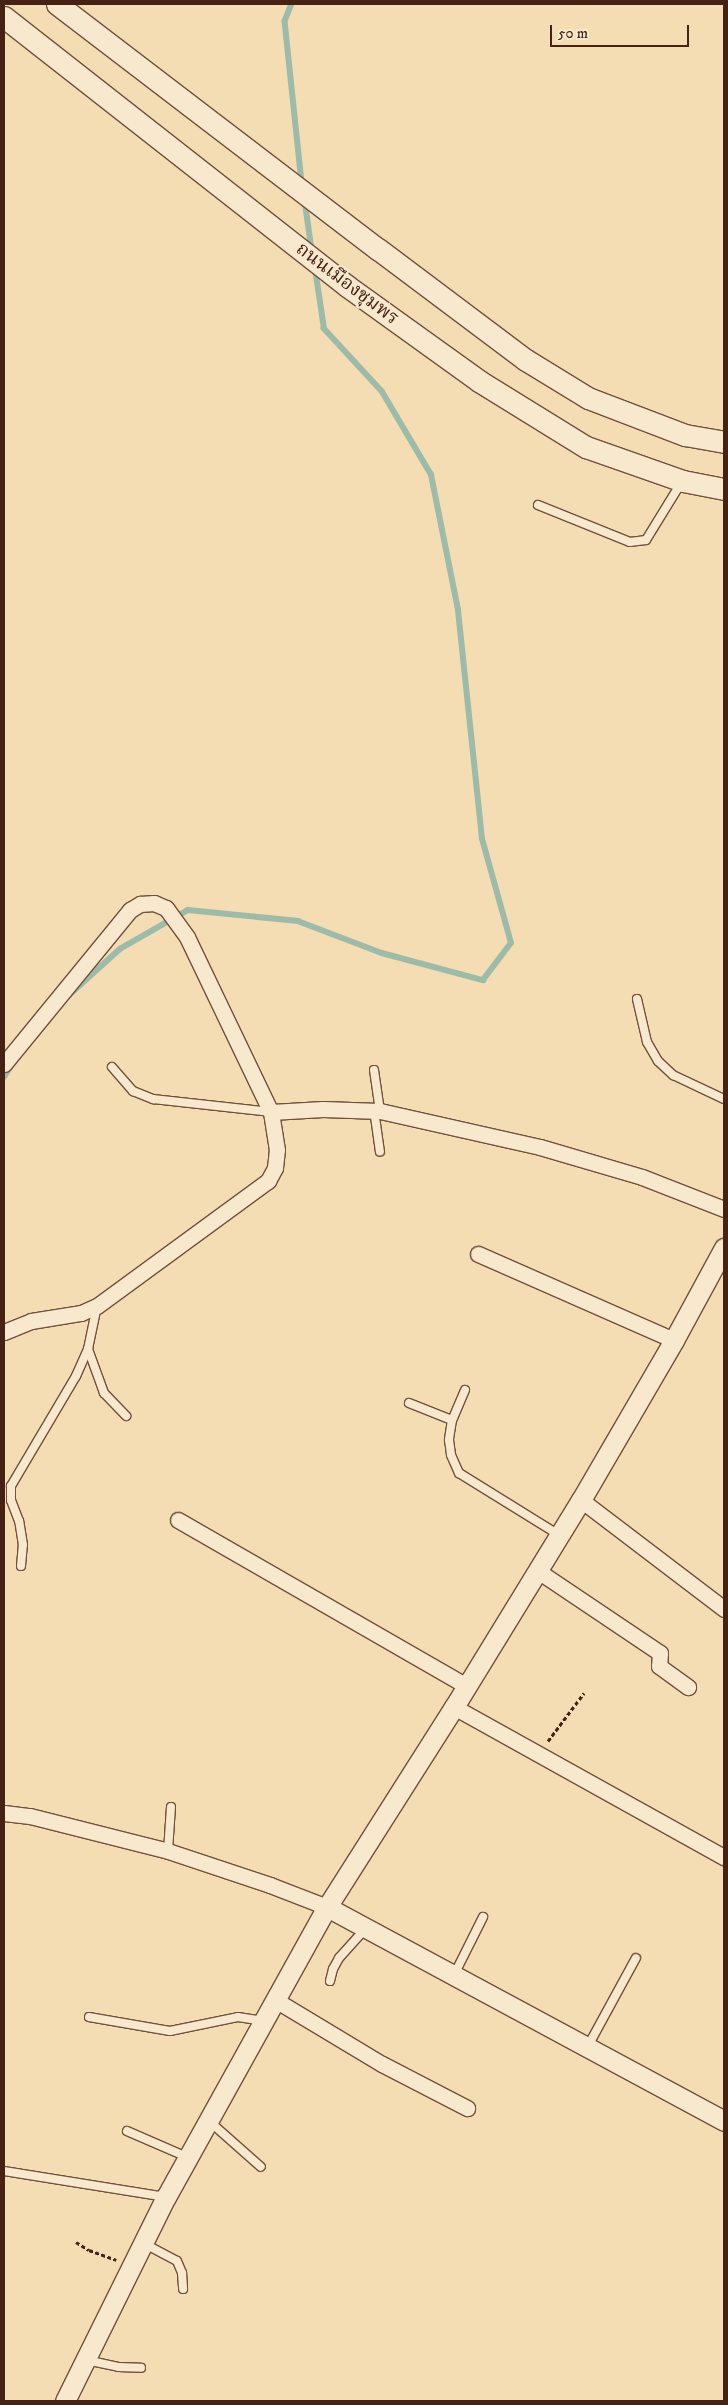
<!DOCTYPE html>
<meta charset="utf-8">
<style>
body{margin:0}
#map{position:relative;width:728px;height:2405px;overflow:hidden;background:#f4ddb3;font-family:"IM FELL DW Pica","Noto Serif Thai",serif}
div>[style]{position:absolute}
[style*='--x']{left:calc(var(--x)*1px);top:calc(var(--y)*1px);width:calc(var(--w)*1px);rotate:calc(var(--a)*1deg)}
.stream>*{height:5.5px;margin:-2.75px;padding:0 2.75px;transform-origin:2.75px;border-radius:2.75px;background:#9cbca9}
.path>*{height:3px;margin-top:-1.5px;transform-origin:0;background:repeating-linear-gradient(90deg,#452214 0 4px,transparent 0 6.5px)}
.roads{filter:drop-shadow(1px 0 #71513c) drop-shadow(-1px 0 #71513c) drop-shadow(0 1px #71513c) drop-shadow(0 -1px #71513c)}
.service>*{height:8px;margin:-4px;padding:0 4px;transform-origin:4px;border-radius:4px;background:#f8e9ce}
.minor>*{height:15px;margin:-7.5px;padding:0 7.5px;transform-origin:7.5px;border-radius:7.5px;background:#f8e9ce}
.tertiary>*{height:19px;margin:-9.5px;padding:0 9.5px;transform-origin:9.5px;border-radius:9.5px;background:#f8e9ce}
.secondary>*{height:21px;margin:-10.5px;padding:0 10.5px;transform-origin:10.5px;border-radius:10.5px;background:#f8e9ce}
span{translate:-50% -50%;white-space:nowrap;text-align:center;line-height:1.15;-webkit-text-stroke:4.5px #f8e9ce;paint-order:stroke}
.street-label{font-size:19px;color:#452214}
.frame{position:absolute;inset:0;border:5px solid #452214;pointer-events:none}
.scale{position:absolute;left:550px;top:25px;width:139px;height:22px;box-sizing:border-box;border:2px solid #452214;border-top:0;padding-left:6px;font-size:15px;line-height:18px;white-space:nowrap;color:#452214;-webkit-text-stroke:4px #f8e9ce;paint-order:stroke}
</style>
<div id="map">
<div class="stream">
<div style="--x:292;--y:4;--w:18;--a:112"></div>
<div style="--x:285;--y:21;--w:163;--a:84"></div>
<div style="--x:305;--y:200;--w:50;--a:82"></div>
<div style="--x:67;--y:997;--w:72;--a:-42.2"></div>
<div style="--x:120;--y:949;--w:78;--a:-29.8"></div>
<div style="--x:188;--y:910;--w:111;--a:5.7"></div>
<div style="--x:298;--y:921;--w:90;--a:20.9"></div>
<div style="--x:382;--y:953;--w:105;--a:15"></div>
<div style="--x:483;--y:980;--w:46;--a:-52.9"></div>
<div style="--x:511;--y:943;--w:108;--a:-105.6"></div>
<div style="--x:482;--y:839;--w:230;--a:-96"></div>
<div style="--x:458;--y:610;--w:138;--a:-101.3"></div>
<div style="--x:431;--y:475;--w:96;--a:-120.6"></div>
<div style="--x:382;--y:392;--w:86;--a:-132.6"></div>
<div style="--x:324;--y:329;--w:61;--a:-98.5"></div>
<div style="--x:4;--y:1077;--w:15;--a:-58"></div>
</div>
<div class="path">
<div style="--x:548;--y:1741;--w:60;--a:-53.1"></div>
<div style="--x:76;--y:2242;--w:15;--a:32"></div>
<div style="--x:89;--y:2250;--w:29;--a:20"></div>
</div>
<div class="roads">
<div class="service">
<div style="--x:538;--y:505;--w:99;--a:21.9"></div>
<div style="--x:630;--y:542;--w:16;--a:-7"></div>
<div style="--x:646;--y:540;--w:67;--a:-58.4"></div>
<div style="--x:637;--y:999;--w:44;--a:76.9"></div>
<div style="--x:647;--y:1042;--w:22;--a:60"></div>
<div style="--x:658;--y:1061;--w:21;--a:43"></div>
<div style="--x:673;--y:1075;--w:56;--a:25.2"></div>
<div style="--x:112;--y:1067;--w:32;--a:49"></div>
<div style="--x:133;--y:1091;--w:22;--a:22"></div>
<div style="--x:153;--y:1099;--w:119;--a:6.3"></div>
<div style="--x:374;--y:1070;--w:41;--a:81.7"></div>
<div style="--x:374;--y:1110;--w:42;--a:81.9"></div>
<div style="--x:88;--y:1349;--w:47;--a:70"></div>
<div style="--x:104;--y:1393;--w:32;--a:46"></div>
<div style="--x:465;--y:1390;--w:33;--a:113"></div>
<div style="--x:452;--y:1420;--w:20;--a:99"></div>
<div style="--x:449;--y:1440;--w:15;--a:82"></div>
<div style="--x:451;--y:1455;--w:20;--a:66"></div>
<div style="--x:459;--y:1473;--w:118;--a:31.8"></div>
<div style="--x:409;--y:1403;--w:46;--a:21.6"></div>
<div style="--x:21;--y:1566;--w:21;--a:-85"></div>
<div style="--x:23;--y:1545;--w:24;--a:-99"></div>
<div style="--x:19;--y:1521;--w:22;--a:-111"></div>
<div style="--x:11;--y:1500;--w:14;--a:-90"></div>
<div style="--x:11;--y:1486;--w:128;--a:-59.4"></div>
<div style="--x:76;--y:1376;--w:30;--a:-66"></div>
<div style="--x:88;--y:1349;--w:44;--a:-78.2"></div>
<div style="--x:168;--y:1851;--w:44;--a:-86.1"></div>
<div style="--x:454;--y:1975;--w:65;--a:-63.4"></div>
<div style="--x:330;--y:1981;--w:12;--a:-76"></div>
<div style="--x:333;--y:1969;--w:13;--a:-61"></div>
<div style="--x:339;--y:1958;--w:40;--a:-48"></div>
<div style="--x:89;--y:2017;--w:82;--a:9.8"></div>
<div style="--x:170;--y:2031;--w:69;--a:-11.6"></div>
<div style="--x:238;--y:2017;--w:26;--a:9"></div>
<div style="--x:588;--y:2046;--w:100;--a:-61.4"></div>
<div style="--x:209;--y:2121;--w:69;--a:41.5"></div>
<div style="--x:127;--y:2131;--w:65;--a:23.4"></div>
<div style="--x:4;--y:2171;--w:164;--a:9.1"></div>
<div style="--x:143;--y:2243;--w:38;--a:28"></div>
<div style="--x:177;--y:2261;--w:13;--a:67"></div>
<div style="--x:182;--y:2273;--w:16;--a:86"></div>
<div style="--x:86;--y:2360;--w:33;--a:12"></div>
<div style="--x:118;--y:2367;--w:23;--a:2"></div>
</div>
<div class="minor">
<div style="--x:4;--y:1064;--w:199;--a:-50.7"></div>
<div style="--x:130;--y:910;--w:12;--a:-31"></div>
<div style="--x:140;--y:904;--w:14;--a:-4"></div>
<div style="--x:154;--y:903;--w:13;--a:23"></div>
<div style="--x:166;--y:908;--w:36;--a:54"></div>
<div style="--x:187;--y:937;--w:194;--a:64.4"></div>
<div style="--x:271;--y:1112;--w:52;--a:-3.3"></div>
<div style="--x:323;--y:1109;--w:57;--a:2"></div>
<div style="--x:380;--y:1111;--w:164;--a:12.7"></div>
<div style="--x:540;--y:1147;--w:106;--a:16.4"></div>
<div style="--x:642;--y:1177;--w:88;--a:21.3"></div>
<div style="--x:478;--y:1254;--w:214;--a:23.7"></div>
<div style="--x:4;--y:1332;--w:29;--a:-22"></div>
<div style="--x:31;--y:1321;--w:51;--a:-9.1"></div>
<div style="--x:81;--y:1313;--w:17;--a:-24"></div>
<div style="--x:97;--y:1306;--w:212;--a:-36.2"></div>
<div style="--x:268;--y:1181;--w:15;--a:-62"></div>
<div style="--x:275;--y:1168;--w:18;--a:-84"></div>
<div style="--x:277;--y:1150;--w:38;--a:-99"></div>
<div style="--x:581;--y:1500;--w:180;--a:37.3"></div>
<div style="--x:178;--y:1520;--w:333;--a:29.9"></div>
<div style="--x:538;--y:1571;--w:147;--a:33.9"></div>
<div style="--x:660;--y:1653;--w:13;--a:94"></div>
<div style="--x:659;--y:1666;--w:36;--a:36"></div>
<div style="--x:454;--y:1707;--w:309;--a:29.1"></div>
<div style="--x:4;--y:1813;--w:26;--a:7"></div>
<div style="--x:30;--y:1816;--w:142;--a:14.2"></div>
<div style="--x:168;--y:1851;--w:108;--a:18.4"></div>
<div style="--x:270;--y:1885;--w:61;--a:21.1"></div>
<div style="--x:277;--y:2001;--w:122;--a:31"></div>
<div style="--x:382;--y:2064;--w:96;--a:27.4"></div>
</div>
<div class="tertiary">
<div style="--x:327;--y:1907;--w:451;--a:28.3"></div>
<div style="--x:65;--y:2401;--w:228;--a:-63.7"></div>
<div style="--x:166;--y:2197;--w:332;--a:-61"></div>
<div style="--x:327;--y:1907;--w:237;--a:-57.6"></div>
<div style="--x:454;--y:1707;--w:243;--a:-58.5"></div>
<div style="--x:581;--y:1500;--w:185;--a:-59.8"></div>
<div style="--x:674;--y:1340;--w:105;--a:-61.5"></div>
</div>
<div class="secondary">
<div style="--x:57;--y:4;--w:404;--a:37.4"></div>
<div style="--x:378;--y:249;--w:185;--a:36.9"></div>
<div style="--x:526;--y:360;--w:73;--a:31.5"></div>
<div style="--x:588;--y:398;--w:104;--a:20.9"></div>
<div style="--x:685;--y:435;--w:40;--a:10"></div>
<div style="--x:4;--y:17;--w:436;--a:38.1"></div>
<div style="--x:347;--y:286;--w:163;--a:35.7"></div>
<div style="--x:479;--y:381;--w:126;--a:31.7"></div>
<div style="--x:586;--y:447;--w:103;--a:19.3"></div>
<div style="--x:683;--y:481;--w:42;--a:11"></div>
</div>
</div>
<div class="street-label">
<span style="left:347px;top:284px;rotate:37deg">ถนนเมืองชุมพร</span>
</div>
<div class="frame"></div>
<div class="scale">50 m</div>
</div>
